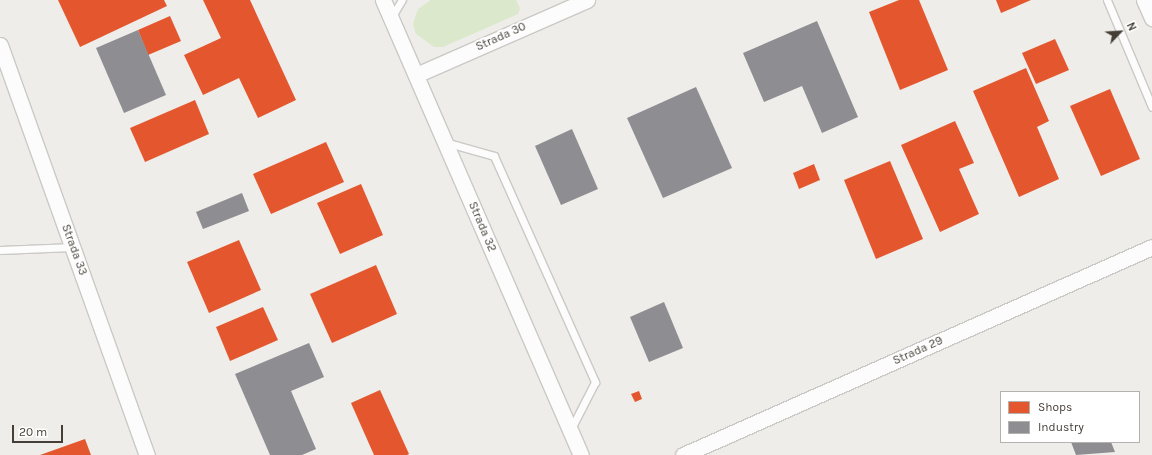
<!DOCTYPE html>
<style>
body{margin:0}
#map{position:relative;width:1152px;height:455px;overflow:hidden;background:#eeede9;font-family:Karla,sans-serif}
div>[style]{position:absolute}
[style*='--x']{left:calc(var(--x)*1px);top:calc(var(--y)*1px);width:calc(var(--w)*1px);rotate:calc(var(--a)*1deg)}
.green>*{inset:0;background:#dce8cb}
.shops>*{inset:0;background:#e4572e}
.industry>*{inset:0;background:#8d8d92}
.roads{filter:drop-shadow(1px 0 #cbc9c5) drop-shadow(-1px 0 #cbc9c5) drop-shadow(0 1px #cbc9c5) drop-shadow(0 -1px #cbc9c5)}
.service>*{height:7px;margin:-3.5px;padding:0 3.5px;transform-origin:3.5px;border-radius:3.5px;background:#fcfcfc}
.minor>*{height:15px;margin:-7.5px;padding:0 7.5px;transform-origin:7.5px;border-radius:7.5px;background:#fcfcfc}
span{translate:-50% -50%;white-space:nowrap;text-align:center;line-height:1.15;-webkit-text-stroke:4px #fff;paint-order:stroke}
.street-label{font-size:12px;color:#443e36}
.legend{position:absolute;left:1000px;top:391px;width:140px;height:52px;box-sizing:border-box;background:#fff;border:1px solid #b4b2af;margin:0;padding:5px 7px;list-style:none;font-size:12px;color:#443e36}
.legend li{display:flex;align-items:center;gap:8px;height:20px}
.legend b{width:20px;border:1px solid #b4b2af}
.north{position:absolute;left:1100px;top:12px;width:40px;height:40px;-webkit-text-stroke:3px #fff;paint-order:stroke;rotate:65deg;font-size:11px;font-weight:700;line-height:16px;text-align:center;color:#443e36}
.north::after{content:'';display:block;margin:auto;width:14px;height:18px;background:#443e36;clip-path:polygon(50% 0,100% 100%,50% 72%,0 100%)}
.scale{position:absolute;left:12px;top:425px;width:51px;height:18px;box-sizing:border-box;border:2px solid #443e36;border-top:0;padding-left:5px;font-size:12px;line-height:14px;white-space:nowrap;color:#443e36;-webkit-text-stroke:3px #fff;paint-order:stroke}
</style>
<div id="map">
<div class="green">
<div style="clip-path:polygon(431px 0,516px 0,520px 8px,518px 14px,443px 47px,434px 47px,416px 34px,413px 24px,418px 9px)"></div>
</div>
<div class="shops">
<div style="clip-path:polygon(58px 0,164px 0,167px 6px,80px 47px)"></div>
<div style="clip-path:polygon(203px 0,250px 0,296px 100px,258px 118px,239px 78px,203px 95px,184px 55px,221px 38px)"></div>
<div style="clip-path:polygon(899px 0,919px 0,948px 70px,900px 90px,869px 12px)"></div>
<div style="clip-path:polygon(996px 0,1031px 0,1001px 13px)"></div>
<div style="clip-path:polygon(170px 16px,181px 41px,148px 55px,138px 30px)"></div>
<div style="clip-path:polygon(1055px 39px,1069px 70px,1036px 84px,1022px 53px)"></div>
<div style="clip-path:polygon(1026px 68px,1049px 121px,1037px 127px,1059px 179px,1019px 197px,973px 91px)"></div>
<div style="clip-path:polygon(1110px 89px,1140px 159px,1101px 176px,1070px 106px)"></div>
<div style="clip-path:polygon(195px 100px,209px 134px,145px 162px,130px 128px)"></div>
<div style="clip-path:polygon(955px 121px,974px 163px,959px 169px,979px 214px,940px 232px,901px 145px)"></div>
<div style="clip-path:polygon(326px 142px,344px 182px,271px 214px,253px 174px)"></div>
<div style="clip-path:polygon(890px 161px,923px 239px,876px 259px,844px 180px)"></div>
<div style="clip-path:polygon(814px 164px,820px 180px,799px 189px,793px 173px)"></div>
<div style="clip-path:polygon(361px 184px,383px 235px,340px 254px,317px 203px)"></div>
<div style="clip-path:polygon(239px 240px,261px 290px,209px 313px,187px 262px)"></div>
<div style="clip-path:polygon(376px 265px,397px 314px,332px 343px,310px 294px)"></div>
<div style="clip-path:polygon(263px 307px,278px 340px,230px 361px,216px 327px)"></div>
<div style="clip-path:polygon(380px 390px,409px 454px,407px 455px,374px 455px,351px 403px)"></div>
<div style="clip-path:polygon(639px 391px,642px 399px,635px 402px,631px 394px)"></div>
<div style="clip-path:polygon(85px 439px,91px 455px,40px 455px)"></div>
</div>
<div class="industry">
<div style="clip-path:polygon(817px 21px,858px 117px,822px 133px,802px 86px,764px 102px,743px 53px)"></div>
<div style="clip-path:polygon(138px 30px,166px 95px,124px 113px,96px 48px)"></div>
<div style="clip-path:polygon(696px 87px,732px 168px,663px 198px,627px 118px)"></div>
<div style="clip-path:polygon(572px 129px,598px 189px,561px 205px,535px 146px)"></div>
<div style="clip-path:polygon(242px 193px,249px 211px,203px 229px,196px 212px)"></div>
<div style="clip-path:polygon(664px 302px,683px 348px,649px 362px,630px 317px)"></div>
<div style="clip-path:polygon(309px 343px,324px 377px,291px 391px,316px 449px,302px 455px,270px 455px,235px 374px)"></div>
<div style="clip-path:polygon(1071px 442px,1111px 442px,1115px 452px,1076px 455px)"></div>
</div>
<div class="roads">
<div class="service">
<div style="--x:1107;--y:0;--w:116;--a:67.2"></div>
<div style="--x:391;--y:18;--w:21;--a:-59"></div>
<div style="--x:445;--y:142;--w:51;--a:15.9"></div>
<div style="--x:494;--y:156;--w:248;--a:65.9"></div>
<div style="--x:595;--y:382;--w:53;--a:117.1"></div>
<div style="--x:0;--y:250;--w:73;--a:-2.4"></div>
</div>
<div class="minor">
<div style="--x:383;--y:0;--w:496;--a:66.5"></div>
<div style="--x:1144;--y:0;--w:20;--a:66"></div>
<div style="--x:0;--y:45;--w:436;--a:70.3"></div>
<div style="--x:416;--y:75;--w:187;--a:-23.7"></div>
<div style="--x:683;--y:455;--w:513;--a:-23.92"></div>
</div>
</div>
<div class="street-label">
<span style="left:501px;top:37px;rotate:-24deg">Strada 30</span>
<span style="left:482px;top:227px;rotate:67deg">Strada 32</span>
<span style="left:74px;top:250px;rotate:70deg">Strada 33</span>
<span style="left:918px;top:351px;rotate:-24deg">Strada 29</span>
</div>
<ul class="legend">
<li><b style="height:11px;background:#e4572e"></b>Shops</li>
<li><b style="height:11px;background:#8d8d92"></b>Industry</li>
</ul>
<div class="north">N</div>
<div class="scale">20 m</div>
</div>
